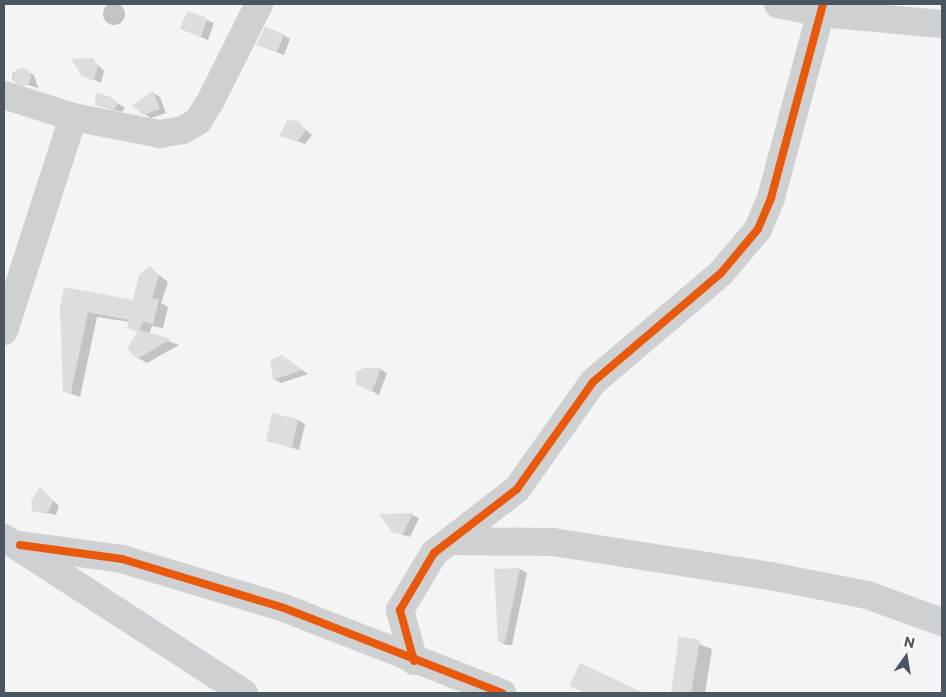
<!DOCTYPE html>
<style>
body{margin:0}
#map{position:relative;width:946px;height:697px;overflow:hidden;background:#f4f4f4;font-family:Commissioner,sans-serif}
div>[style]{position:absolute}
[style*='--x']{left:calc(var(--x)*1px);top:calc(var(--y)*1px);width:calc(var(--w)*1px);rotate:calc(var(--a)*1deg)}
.shadow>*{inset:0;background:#0003}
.round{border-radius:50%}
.building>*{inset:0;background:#ddddde}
.minor>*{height:28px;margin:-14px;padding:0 14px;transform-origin:14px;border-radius:14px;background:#ced0d2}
.secondary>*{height:28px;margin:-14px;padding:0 14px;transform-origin:14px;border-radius:14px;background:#ced0d4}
.cycleway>*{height:8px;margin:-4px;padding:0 4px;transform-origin:4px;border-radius:4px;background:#e8590c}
span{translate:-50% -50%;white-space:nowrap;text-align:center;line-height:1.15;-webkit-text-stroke:5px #fff;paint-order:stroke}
.frame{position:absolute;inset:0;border:5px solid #4a5661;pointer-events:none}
.north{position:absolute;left:881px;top:632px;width:50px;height:50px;-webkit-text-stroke:4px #fff;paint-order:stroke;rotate:13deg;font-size:14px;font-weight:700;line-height:20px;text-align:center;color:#4a5661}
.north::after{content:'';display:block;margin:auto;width:18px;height:22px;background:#4a5661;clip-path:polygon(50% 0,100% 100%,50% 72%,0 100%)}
</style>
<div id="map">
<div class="shadow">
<div class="round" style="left:103px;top:3px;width:22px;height:22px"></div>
<div style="clip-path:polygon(188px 12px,214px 23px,208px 40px,182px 29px)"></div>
<div style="clip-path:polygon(283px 35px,290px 39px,284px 55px,258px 45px)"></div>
<div style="clip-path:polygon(92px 59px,104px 71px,101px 83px,83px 75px)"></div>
<div style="clip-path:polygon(26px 71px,34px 75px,38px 88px,12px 80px,13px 72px)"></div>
<div style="clip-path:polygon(153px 93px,160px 97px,166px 113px,151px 118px,144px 114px)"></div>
<div style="clip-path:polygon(116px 102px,125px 108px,122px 112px,96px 105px)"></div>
<div style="clip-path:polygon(298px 123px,312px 135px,305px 144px,281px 135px)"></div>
<div style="clip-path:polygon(150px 268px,168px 282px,161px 303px,168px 307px,163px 328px,152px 326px,149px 334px,179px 345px,147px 363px,138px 358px,138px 332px,128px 327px,130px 322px,97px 317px,80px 397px,64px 391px,62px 308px,134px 301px)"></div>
<div style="clip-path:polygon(289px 361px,308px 374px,281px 383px,274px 379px)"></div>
<div style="clip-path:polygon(380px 369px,387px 373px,379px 395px,366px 388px)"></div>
<div style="clip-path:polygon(298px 420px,305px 424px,299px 450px,267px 440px)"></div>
<div style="clip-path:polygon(41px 489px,59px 506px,56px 515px,33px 510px)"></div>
<div style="clip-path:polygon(381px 515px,412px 515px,419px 518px,410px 537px,394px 532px)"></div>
<div style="clip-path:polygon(520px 569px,527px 573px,512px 645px,506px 645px,499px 641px)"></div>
<div style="clip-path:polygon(680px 637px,712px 649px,705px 693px,673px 693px)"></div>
</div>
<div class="building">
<div style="clip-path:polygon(187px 11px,207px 18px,201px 37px,180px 29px)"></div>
<div style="clip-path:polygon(265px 27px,284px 34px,277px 52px,256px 45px)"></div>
<div style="clip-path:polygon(93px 58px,98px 66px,94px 81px,82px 76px,71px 59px)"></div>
<div class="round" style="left:13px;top:68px;width:18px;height:18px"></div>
<div style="clip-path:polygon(153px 91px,160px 109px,143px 115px,132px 105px)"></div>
<div style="clip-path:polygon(96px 93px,109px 96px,119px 103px,114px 109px,95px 105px)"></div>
<div style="clip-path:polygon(287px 120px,299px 121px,306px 131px,297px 141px,279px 136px)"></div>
<div style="clip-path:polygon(150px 266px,159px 276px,152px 298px,159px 300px,153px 324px,143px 322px,140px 330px,171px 339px,137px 359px,127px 349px,138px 331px,127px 328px,129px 320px,88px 312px,71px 393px,63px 392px,60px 308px,64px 287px,133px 300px,139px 275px)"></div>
<div style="clip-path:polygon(282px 355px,302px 370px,273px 380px,270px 360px)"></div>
<div style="clip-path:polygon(364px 368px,381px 368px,372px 392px,357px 385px,355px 372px)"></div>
<div style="clip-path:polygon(272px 413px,298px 419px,292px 447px,266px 441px)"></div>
<div style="clip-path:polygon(40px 487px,53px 501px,49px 511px,42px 513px,32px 511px,31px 501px)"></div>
<div style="clip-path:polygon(413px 513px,403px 534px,393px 533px,379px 514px)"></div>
<div style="clip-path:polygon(520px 568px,505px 642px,498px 642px,494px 569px)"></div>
<div style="clip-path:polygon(679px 636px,700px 640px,691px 693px,671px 693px)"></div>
<div style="clip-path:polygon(580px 663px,644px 693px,585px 693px,569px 686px)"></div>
</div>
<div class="minor">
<div style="--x:778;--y:4;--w:44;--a:11.8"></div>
<div style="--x:821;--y:13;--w:121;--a:5.2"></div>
<div style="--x:4;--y:95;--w:72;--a:17.7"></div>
<div style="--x:73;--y:117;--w:89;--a:11.1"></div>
<div style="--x:160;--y:134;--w:23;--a:-10"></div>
<div style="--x:183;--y:130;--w:17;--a:-31"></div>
<div style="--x:198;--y:121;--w:22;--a:-58"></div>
<div style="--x:210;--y:102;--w:110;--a:-63.4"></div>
<div style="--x:4;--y:331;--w:225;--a:-72.1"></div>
<div style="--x:450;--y:541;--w:103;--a:0.6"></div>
<div style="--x:553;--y:542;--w:220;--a:8.9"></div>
<div style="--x:770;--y:576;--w:99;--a:11.1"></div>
<div style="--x:867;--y:595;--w:80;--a:19.8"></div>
<div style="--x:20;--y:545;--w:103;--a:7.8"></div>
<div style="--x:122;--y:559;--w:169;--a:16.8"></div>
<div style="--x:284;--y:608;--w:234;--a:21.3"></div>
<div style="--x:414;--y:661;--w:53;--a:-105.4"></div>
<div style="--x:400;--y:610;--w:66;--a:-59.2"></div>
<div style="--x:434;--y:553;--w:105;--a:-37.6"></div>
<div style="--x:517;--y:489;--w:131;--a:-54.6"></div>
<div style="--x:593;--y:382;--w:168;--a:-40.4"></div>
<div style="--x:721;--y:273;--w:57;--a:-49.9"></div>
<div style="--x:758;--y:229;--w:34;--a:-67"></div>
<div style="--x:771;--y:198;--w:201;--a:-75"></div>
</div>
<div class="secondary">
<div style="--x:4;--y:538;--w:286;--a:32.9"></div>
</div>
<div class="cycleway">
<div style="--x:20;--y:545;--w:103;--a:7.8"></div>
<div style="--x:122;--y:559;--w:169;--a:16.8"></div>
<div style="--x:284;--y:608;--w:234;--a:21.3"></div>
<div style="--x:414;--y:661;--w:53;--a:-105.4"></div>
<div style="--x:400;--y:610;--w:66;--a:-59.2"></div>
<div style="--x:434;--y:553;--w:105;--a:-37.6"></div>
<div style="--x:517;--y:489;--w:131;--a:-54.6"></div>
<div style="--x:593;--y:382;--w:168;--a:-40.4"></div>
<div style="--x:721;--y:273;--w:57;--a:-49.9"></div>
<div style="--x:758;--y:229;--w:34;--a:-67"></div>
<div style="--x:771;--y:198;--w:201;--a:-75"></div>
</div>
<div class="frame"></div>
<div class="north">N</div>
</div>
